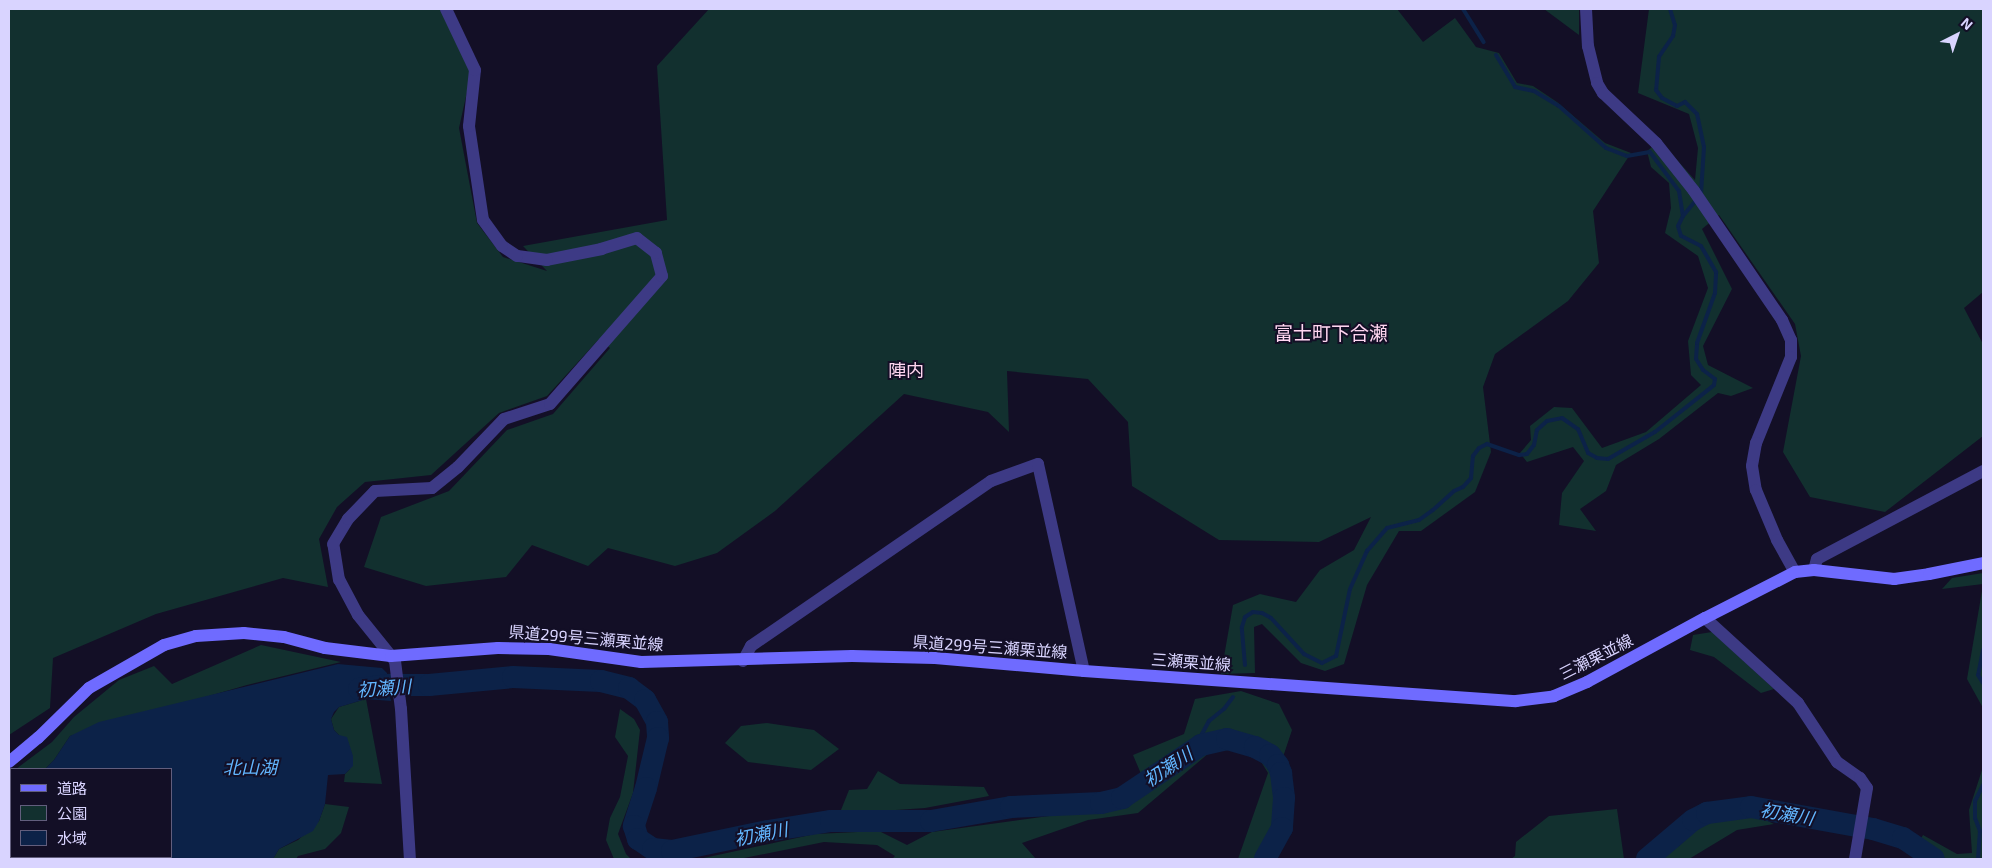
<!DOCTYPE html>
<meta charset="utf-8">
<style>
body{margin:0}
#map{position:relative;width:1992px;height:868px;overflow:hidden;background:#130f26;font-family:"Exo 2","Noto Sans JP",sans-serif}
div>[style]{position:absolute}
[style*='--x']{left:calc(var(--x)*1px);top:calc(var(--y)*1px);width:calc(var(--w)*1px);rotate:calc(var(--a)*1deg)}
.green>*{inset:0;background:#12302f}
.water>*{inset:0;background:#0c2248}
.stream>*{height:4px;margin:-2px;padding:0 2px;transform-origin:2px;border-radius:2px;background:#0c2248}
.river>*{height:22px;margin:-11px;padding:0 11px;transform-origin:11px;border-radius:11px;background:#0c2248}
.minor>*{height:12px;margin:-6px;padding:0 6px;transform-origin:6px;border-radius:6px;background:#3d3a85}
.tertiary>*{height:12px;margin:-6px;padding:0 6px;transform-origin:6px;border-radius:6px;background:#3d3a85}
.secondary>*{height:12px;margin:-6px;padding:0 6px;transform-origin:6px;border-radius:6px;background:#6f6bff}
span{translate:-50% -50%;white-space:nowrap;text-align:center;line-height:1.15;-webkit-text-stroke:4px #130f26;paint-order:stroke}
.street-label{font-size:16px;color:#d9d4ff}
.neighbourhood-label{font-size:18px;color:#ffd6f0}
.water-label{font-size:18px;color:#62b6ff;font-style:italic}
.quarter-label{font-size:19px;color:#ffd6f0}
.frame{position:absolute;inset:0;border:10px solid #d9d4ff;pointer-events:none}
.legend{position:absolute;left:10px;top:768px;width:162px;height:90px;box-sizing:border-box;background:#130f26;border:1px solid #625e7d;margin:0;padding:6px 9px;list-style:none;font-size:15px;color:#d9d4ff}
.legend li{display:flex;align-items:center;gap:10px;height:25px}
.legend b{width:25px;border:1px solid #625e7d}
.north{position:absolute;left:1932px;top:10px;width:50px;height:50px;-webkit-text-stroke:4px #130f26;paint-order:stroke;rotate:41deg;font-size:14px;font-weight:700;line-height:20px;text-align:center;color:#d9d4ff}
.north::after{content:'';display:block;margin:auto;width:18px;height:22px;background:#d9d4ff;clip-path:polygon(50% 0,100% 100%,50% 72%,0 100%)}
</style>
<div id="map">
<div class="green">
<div style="clip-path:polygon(9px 9px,440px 9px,471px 74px,459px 128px,477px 223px,503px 257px,547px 271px,523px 246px,667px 220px,657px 66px,709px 9px,1397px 9px,1423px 42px,1455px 18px,1476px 47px,1499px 53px,1517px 83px,1533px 86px,1557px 102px,1605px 143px,1631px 153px,1593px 211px,1599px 263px,1568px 301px,1495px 354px,1483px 387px,1491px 452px,1475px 492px,1421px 531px,1399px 531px,1367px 585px,1344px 664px,1325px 671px,1301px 663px,1262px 624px,1254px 627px,1255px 673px,1221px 674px,1233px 605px,1260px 594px,1296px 602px,1320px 570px,1354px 550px,1371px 517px,1319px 542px,1219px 540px,1132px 486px,1128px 422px,1088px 379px,1007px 371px,1009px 432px,988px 412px,904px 394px,775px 511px,717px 553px,675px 566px,608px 548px,588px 566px,532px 545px,506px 577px,426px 586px,364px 567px,381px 517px,449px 491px,507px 430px,553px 414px,610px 348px,599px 339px,547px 396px,499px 413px,431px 475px,365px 482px,337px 507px,319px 539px,328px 587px,283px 578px,156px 614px,53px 658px,50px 708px,9px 735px)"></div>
<div style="clip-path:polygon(1544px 9px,1579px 9px,1579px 35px)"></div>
<div style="clip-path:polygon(1649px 9px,1983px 9px,1983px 292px,1964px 308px,1983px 344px,1983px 436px,1885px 512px,1810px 497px,1783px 452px,1801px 356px,1795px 324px,1719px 215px,1702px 229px,1732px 289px,1703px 346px,1708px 365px,1753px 388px,1731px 396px,1718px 393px,1659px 439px,1616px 465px,1606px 491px,1580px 509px,1596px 531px,1559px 525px,1562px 493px,1584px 461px,1573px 447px,1527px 462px,1520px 453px,1531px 440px,1530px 426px,1554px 407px,1572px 408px,1602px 448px,1646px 432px,1701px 385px,1691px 375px,1688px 341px,1708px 288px,1698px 256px,1665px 233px,1671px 208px,1669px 183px,1651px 167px,1647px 151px,1660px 141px,1695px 180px,1698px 148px,1689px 114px,1638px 93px)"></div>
<div style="clip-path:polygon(1983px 573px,1983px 584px,1942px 589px,1952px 578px)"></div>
<div style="clip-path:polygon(1983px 585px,1983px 708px,1967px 679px)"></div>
<div style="clip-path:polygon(1712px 632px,1774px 689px,1761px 693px,1714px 657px,1690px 650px,1693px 635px)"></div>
<div style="clip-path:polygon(261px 645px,341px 662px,247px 685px,70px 736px,54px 760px,45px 769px,16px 769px,52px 742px,74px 717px,119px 680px,154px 666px,172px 684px)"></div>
<div style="clip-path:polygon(1241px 691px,1279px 704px,1292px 730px,1281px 763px,1280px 841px,1269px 859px,1238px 859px,1268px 773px,1260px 760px,1234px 749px,1209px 753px,1138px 813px,1088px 820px,1022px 843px,1036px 859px,892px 859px,895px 856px,877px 845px,824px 842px,739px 859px,699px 859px,815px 834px,879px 831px,907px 845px,932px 832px,1129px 805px,1147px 788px,1133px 755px,1184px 734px,1195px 699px)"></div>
<div style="clip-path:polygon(366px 699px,382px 784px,344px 782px,345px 774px,350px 769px,339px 735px,334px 730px,331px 719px,339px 707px)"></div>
<div style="clip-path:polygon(620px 709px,634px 719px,640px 730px,633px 793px,618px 834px,626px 854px,631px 859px,614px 859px,606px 840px,610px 818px,620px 797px,628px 756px,615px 737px)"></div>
<div style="clip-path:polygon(767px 723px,814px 730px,839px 749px,811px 770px,748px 762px,725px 743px,741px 726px)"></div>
<div style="clip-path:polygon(1983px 767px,1983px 859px,1946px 859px,1920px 840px,1923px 835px,1957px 854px,1972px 853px,1969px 810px)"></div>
<div style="clip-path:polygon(878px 771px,900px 784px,984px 787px,989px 796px,925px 808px,866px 812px,841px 810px,849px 790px,867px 789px)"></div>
<div style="clip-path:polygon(325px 804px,349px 807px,341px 833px,325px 849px,298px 856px,296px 859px,273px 859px,279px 849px,298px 840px,319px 821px)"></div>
<div style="clip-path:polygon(1617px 809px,1624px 859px,1511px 859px,1515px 856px,1516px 842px,1549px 816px)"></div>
<div style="clip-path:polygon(1751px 813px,1774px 824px,1737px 830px,1689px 859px,1657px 859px,1679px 846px,1709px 818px)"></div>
</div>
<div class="water">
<div style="clip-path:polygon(338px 664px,382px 668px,387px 673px,391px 701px,366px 699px,339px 707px,334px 712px,331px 719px,334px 730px,339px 735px,347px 737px,353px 756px,353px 766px,345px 774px,328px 775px,325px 804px,319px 821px,313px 831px,279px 849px,273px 859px,9px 859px,9px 805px,11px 801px,11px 857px,171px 857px,171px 769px,45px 769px,54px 760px,70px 736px,99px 722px)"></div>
</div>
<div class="stream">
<div style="--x:1463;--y:9;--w:39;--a:58"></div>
<div style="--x:1670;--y:9;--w:17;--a:73"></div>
<div style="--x:1675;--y:25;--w:11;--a:100"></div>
<div style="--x:1673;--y:36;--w:25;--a:124"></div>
<div style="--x:1659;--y:57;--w:33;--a:95"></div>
<div style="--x:1656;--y:90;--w:10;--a:53"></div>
<div style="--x:1662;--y:98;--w:17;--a:28"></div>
<div style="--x:1677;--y:106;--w:9;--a:-27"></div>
<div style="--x:1685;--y:102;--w:17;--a:45"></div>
<div style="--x:1697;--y:114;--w:34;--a:78"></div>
<div style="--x:1704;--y:147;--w:46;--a:93.7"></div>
<div style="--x:1496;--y:55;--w:37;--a:59"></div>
<div style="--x:1515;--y:87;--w:19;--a:12"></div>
<div style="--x:1534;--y:91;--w:29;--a:31"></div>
<div style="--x:1559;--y:106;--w:63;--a:41.8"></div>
<div style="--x:1606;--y:148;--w:22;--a:21"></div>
<div style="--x:1627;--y:156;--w:23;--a:-10"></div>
<div style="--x:1650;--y:152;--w:49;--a:53.4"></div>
<div style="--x:1679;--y:191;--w:25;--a:81"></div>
<div style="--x:1983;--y:650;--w:25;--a:101"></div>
<div style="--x:1978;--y:675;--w:9;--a:58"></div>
<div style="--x:1245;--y:665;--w:38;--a:-95"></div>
<div style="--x:1242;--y:627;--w:10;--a:-73"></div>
<div style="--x:1245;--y:617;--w:9;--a:-32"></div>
<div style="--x:1253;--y:612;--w:9;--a:6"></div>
<div style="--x:1262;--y:613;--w:10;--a:29"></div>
<div style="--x:1271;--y:618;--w:49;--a:47.5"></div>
<div style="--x:1304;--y:654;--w:20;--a:27"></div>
<div style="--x:1322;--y:663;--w:16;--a:-27"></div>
<div style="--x:1336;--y:656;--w:68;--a:-78.2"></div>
<div style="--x:1350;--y:589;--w:42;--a:-65.9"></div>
<div style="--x:1367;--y:551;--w:30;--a:-49"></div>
<div style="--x:1387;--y:528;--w:33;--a:-14"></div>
<div style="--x:1419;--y:520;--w:17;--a:-36"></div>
<div style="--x:1433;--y:510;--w:28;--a:-42"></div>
<div style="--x:1454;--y:491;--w:10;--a:-24"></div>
<div style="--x:1463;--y:487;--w:12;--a:-48"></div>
<div style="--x:1471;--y:478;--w:22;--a:-85"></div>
<div style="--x:1473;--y:456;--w:10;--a:-53"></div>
<div style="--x:1479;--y:448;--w:9;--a:-27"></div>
<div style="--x:1487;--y:444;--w:34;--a:19"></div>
<div style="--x:1519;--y:455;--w:8;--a:-7"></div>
<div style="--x:1527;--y:454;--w:11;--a:-52"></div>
<div style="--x:1534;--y:445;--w:15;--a:-79"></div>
<div style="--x:1537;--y:430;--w:13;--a:-42"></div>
<div style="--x:1547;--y:421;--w:15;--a:-11"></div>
<div style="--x:1562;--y:418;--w:19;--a:35"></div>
<div style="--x:1578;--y:429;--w:26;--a:67"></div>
<div style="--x:1588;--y:453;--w:10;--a:29"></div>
<div style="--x:1597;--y:458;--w:11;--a:5"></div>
<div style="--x:1608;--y:459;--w:54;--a:-29.9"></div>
<div style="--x:1655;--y:432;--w:75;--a:-38.5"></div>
<div style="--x:1714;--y:385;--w:6;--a:-81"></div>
<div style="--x:1715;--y:379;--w:15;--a:-143"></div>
<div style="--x:1703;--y:370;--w:13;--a:-122"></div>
<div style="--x:1696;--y:359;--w:16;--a:-86"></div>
<div style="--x:1697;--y:343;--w:53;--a:-70.2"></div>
<div style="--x:1715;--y:293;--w:21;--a:-87"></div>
<div style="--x:1716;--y:272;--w:30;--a:-120"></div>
<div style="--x:1701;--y:246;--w:22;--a:-153"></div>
<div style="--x:1681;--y:236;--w:10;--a:-107"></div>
<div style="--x:1678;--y:226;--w:11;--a:-63"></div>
<div style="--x:1683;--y:216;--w:22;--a:-51"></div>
<div style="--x:1201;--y:745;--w:11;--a:-85"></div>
<div style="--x:1202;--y:734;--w:15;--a:-62"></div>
<div style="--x:1209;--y:721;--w:19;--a:-39"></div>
<div style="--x:1224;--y:709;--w:15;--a:-53"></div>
<div style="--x:1978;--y:859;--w:28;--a:-86"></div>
<div style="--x:1980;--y:831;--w:14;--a:-111"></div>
<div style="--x:1975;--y:818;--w:17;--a:-90"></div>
<div style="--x:1975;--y:801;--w:18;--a:-63"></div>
</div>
<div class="river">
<div style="--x:359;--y:689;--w:30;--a:-8"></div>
<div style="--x:389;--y:685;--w:40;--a:0"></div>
<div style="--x:429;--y:685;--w:84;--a:-5.4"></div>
<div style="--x:513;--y:677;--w:88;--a:2.6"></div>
<div style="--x:601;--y:681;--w:29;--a:14"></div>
<div style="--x:629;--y:688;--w:20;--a:37"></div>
<div style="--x:645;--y:700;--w:25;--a:61"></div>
<div style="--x:657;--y:722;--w:16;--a:86"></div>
<div style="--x:658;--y:738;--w:51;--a:103.5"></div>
<div style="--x:646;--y:788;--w:40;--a:108"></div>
<div style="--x:634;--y:826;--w:14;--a:73"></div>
<div style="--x:638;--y:839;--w:18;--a:34"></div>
<div style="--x:653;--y:849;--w:19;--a:6"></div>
<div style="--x:672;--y:851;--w:98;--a:-11.8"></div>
<div style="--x:768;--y:831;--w:64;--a:-9"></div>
<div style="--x:831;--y:821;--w:100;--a:0"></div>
<div style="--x:931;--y:821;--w:81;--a:-9.9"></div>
<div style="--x:1011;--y:807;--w:90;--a:-2.5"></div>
<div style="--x:1101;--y:803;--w:22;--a:-13"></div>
<div style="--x:1122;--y:798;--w:95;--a:-33.9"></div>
<div style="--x:1201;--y:745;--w:27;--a:-13"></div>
<div style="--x:1227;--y:739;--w:29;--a:16"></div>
<div style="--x:1255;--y:747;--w:17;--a:28"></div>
<div style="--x:1270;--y:755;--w:13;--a:51"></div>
<div style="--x:1278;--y:765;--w:9;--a:69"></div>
<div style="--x:1281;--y:773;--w:25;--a:83"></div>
<div style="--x:1284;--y:798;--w:30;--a:94"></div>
<div style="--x:1282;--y:828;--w:35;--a:119"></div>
<div style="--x:1647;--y:859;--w:60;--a:-40.3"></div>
<div style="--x:1693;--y:820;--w:16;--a:-27"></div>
<div style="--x:1707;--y:813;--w:44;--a:-7.8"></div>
<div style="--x:1751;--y:807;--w:124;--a:10.2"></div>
<div style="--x:1873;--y:829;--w:31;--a:17"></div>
<div style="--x:1903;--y:838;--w:37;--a:34"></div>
</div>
<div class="minor">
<div style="--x:1586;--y:9;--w:37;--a:87"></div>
<div style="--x:1588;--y:46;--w:38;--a:76"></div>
<div style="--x:1597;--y:83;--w:12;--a:59"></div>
<div style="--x:1603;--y:93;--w:73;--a:43.3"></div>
<div style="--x:1656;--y:143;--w:61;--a:51.6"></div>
<div style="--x:1694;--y:191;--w:156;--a:55.7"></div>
<div style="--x:1782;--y:320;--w:22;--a:66"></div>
<div style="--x:1791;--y:340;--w:17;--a:90"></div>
<div style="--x:1791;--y:357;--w:93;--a:112.1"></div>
<div style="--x:1756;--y:443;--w:23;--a:100"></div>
<div style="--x:1752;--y:466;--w:24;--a:81"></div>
<div style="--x:1756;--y:490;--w:54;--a:67.2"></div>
<div style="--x:1777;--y:540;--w:37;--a:61"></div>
<div style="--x:1814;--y:570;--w:11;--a:-75"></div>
<div style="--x:1817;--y:559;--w:188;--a:-27.9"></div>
<div style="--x:1705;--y:618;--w:126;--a:42.4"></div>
<div style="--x:1798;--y:703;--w:71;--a:56.5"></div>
<div style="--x:1837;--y:762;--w:28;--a:35"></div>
<div style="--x:1860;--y:778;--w:12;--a:55"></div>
<div style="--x:1867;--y:788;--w:72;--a:99.6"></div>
<div style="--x:391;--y:656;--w:53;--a:-128.8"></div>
<div style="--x:358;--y:615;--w:40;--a:-118"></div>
<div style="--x:339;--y:580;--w:36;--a:-99"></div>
<div style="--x:333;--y:544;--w:29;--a:-59"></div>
<div style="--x:348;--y:519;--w:39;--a:-46"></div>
<div style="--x:375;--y:491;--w:57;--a:-3"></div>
<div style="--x:432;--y:488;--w:33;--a:-39"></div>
<div style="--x:458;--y:467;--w:66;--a:-46.2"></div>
<div style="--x:504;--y:419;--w:48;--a:-18.1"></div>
<div style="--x:550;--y:404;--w:170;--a:-48.8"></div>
<div style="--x:662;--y:276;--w:24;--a:-105"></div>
<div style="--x:656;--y:253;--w:24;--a:-142"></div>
<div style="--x:637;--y:238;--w:37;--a:163"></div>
<div style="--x:602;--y:249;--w:56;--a:168.7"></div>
<div style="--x:547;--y:260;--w:30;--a:-172"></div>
<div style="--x:517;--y:256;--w:18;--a:-146"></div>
<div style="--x:502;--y:246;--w:32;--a:-126"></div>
<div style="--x:483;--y:220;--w:95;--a:-98.5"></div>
<div style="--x:469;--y:126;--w:56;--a:-83.9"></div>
<div style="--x:475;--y:70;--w:68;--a:-115.4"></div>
<div style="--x:743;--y:661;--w:17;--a:-62"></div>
<div style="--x:751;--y:646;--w:291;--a:-34.5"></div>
<div style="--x:991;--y:481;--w:50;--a:-19.9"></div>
<div style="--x:1038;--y:464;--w:212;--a:77.5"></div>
</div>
<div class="tertiary">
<div style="--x:391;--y:656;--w:6;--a:51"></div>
<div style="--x:395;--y:661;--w:48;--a:82.9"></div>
<div style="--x:401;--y:709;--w:150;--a:86.6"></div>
</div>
<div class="secondary">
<div style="--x:9;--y:762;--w:38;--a:-40"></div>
<div style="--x:38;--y:738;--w:71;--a:-44.4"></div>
<div style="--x:89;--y:688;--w:86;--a:-29.8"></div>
<div style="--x:164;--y:645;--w:33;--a:-16"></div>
<div style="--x:196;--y:636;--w:48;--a:-3.6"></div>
<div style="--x:244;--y:633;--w:40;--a:5.7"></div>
<div style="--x:284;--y:637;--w:42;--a:15"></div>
<div style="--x:325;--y:648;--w:66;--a:6.9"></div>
<div style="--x:391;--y:656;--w:107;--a:-4.3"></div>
<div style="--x:498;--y:648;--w:51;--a:1.1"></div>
<div style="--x:549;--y:649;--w:93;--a:8"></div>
<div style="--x:641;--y:662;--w:211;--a:-1.6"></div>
<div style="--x:852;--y:656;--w:83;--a:1.4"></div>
<div style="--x:935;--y:658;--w:150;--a:5"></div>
<div style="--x:1084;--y:671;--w:433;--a:4"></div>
<div style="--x:1516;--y:701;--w:38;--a:-7"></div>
<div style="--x:1554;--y:696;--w:36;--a:-23"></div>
<div style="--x:1587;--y:682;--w:134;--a:-28.5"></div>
<div style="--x:1705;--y:618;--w:101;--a:-27.1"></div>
<div style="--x:1795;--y:572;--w:19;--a:-6"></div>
<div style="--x:1814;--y:570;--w:81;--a:6.4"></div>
<div style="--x:1894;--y:579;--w:35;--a:-8"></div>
<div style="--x:1929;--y:574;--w:55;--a:-11.5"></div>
</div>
<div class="street-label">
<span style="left:586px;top:638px;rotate:5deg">県道299号三瀬栗並線</span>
<span style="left:990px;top:647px;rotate:4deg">県道299号三瀬栗並線</span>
<span style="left:1596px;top:657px;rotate:-27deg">三瀬栗並線</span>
<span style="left:1191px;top:662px;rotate:4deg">三瀬栗並線</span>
</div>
<div class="neighbourhood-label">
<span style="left:906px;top:370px">陣内</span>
</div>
<div class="water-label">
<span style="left:384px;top:688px;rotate:-4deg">初瀬川</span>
<span style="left:250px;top:767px">北山湖</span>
<span style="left:1168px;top:767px;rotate:-34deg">初瀬川</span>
<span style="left:1787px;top:814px;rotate:10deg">初瀬川</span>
<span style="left:761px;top:834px;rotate:-11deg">初瀬川</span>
</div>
<div class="quarter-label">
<span style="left:1331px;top:333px">富士町下合瀬</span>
</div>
<div class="frame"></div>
<ul class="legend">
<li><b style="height:6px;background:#6f6bff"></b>道路</li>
<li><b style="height:14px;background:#12302f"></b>公園</li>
<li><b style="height:14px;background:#0c2248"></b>水域</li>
</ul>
<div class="north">N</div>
</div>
